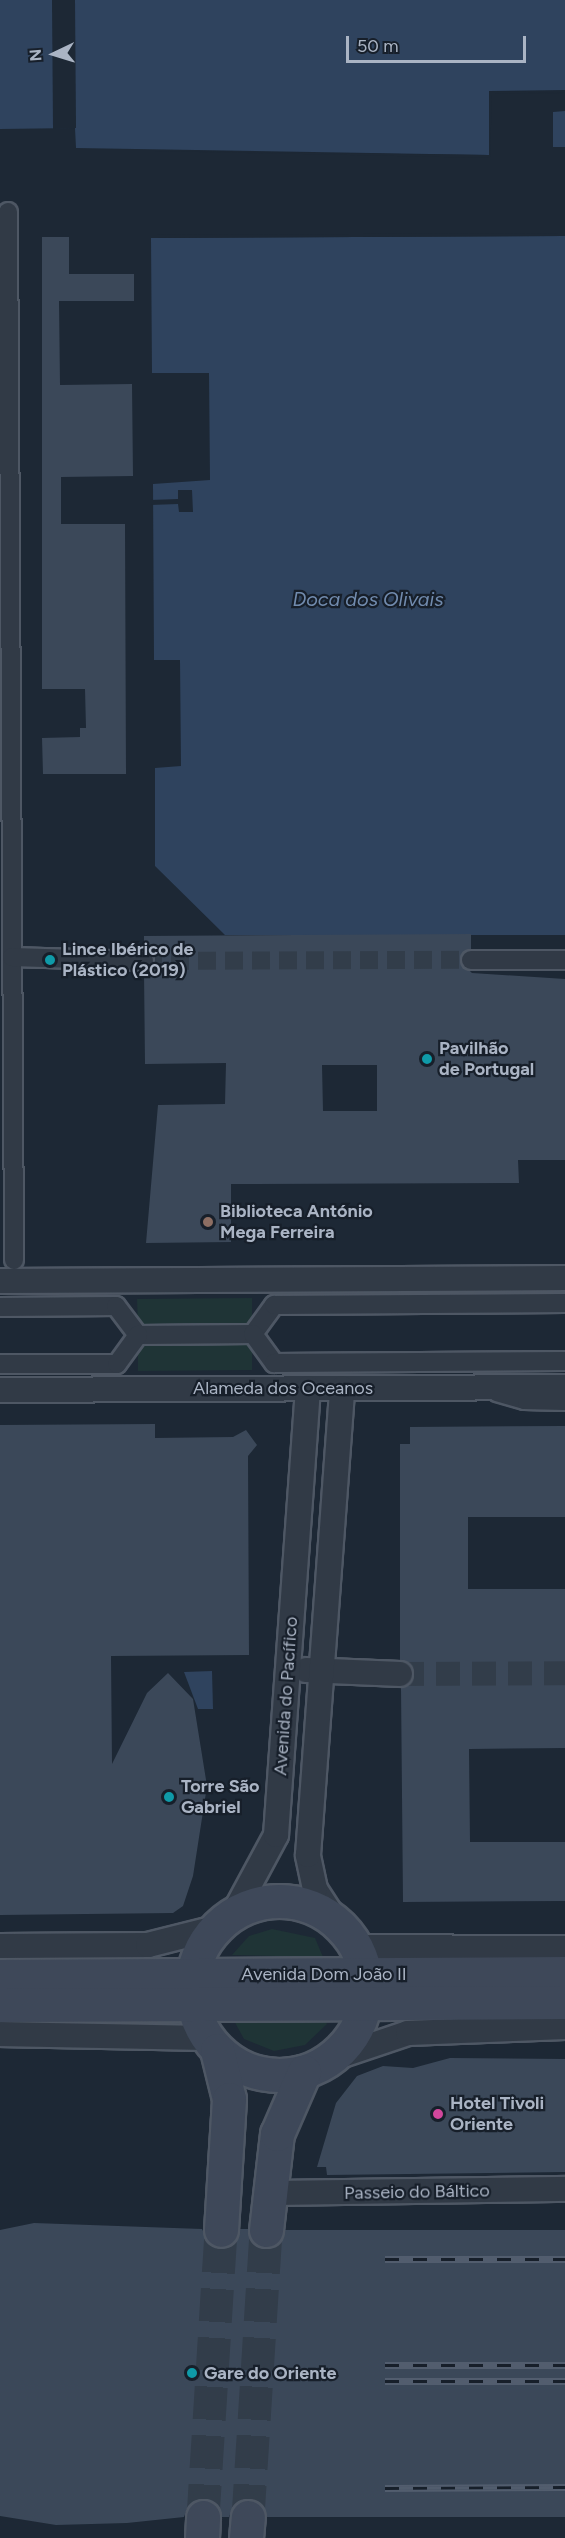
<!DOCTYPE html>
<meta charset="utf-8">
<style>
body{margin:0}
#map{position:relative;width:565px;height:2538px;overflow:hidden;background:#1d2835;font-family:Figtree,sans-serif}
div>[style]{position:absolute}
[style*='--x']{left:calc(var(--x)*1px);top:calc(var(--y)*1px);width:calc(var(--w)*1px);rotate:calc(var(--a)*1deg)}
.green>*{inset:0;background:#1f3436}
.water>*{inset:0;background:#2f435e}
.pier>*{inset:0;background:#1d2835}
.building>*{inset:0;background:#3b4859}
.pedestrian-tunnel>*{height:18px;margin-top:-9px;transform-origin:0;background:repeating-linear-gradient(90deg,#323d4a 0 18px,transparent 0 27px)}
.minor-tunnel>*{height:24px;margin-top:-12px;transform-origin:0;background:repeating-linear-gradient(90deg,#323d4a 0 24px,transparent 0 36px)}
.secondary-tunnel>*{height:33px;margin-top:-16.5px;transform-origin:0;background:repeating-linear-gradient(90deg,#323d4a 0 33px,transparent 0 49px)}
.roads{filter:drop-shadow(2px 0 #4e5764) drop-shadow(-2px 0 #4e5764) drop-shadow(0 2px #4e5764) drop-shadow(0 -2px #4e5764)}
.service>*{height:12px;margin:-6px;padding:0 6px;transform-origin:6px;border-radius:6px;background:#313a46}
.pedestrian>*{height:18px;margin:-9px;padding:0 9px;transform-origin:9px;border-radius:9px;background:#313a46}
.minor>*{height:24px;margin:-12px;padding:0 12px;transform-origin:12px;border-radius:12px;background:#313a46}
.secondary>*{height:33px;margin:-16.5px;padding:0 16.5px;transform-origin:16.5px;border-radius:16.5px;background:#3e4859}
.secondary>.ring{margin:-16.5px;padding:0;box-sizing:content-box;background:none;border:33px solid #3e4859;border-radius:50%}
.rail>*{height:7px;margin-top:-3.5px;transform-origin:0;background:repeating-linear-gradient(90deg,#171f2a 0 14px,#525d6e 0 28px);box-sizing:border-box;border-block:2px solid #525d6e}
.dots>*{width:16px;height:16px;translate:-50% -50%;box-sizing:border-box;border:3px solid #171f2a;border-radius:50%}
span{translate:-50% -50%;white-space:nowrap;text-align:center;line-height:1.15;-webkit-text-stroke:4.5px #171f2a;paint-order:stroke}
.poi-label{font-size:18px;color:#aab4c4;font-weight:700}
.left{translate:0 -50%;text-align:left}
.street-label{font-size:18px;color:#aab4c4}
.water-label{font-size:20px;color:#718bae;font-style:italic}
.north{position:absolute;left:24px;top:24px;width:60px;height:60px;-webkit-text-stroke:4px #171f2a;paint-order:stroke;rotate:266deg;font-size:16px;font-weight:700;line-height:24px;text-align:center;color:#aab4c4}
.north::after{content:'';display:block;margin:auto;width:21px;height:27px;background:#aab4c4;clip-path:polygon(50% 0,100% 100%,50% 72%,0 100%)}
.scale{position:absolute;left:346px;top:36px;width:180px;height:27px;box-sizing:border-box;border:3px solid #aab4c4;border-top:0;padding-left:8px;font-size:18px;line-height:21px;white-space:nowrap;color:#aab4c4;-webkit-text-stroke:4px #171f2a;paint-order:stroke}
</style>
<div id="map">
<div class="green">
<div style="clip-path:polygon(252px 1298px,252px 1323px,138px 1324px,137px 1299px)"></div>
<div style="clip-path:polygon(138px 1345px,252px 1345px,252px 1370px,138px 1371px)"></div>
<div style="clip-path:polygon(272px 1929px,315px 1938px,323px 1957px,232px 1955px,249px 1936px)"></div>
<div style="clip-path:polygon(233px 2019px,324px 2019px,327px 2024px,305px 2045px,274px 2051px,244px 2039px)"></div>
</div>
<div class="water">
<div style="clip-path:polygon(0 0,565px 0,565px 90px,489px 91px,489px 155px,76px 148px,75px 128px,0 129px)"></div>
<div style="clip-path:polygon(565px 111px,565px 147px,553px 147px,553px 112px)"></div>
<div style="clip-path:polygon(565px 236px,565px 935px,225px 935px,155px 866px,155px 768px,181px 766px,180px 660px,154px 660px,153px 484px,210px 480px,209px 373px,152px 373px,151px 238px)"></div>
<div style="clip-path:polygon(212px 1671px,213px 1709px,198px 1709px,184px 1672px)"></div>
</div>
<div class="pier">
<div style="clip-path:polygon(52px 0,75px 0,76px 128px,53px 129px)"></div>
<div style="clip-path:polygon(489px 91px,565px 93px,492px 94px,490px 158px,152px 151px,489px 155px)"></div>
<div style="clip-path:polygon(565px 233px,565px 236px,151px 238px,151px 235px)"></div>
<div style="clip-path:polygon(178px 490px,192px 490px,193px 512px,179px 512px,178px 504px,150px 505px,150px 500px,178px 499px)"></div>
</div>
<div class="building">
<div style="clip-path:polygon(42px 237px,69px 237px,69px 274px,134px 274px,134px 301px,59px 301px,60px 385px,132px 384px,133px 476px,61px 477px,61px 524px,125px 524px,126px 774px,43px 774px,42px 738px,80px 737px,80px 728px,86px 728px,85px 689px,42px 689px)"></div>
<div style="clip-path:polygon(evenodd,471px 934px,471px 949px,460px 961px,472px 973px,565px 979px,565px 1160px,518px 1160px,519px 1183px,231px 1184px,231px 1242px,146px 1243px,158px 1105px,225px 1104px,226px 1063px,145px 1064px,144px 972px,155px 961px,144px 950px,144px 936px,471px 934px,322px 1065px,377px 1065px,377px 1111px,323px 1111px,322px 1065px)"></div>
<div style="clip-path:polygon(155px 1424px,155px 1438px,233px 1437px,246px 1430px,257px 1445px,248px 1456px,249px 1655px,111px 1656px,112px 1764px,147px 1693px,168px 1673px,193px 1699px,207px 1786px,193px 1876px,183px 1906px,173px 1913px,0 1915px,0 1425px)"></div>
<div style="clip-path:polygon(565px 1426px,565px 1517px,468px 1517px,468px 1589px,565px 1589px,565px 1748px,469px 1749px,470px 1842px,565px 1842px,565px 1901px,403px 1902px,401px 1688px,414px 1674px,400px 1660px,400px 1444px,410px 1444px,410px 1427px)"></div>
<div style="clip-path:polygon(450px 2058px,565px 2059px,565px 2172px,327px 2175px,326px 2167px,317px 2167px,336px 2103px,357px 2076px,383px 2066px,413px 2068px)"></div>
<div style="clip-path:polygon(34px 2223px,202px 2229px,210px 2245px,220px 2249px,236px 2241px,240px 2229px,248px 2229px,254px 2245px,264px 2249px,281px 2242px,285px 2230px,565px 2230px,565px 2517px,266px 2517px,259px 2502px,249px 2498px,233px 2506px,229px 2517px,222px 2517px,214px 2502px,203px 2498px,188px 2506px,184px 2517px,127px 2523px,56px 2525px,0 2516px,0 2230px)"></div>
</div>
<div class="pedestrian-tunnel">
<div style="--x:144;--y:961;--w:327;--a:-0.2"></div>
</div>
<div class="minor-tunnel">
<div style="--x:400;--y:1674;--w:165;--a:-0.3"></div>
</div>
<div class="secondary-tunnel">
<div style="--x:203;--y:2517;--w:288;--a:-86.4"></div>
<div style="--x:248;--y:2517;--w:288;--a:-86.4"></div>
</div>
<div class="roads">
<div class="service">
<div style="--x:496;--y:1395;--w:29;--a:16"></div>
<div style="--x:524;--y:1403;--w:41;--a:1.4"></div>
</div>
<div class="pedestrian">
<div style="--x:8;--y:212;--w:1048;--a:89.67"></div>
<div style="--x:12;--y:957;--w:132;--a:1.7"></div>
<div style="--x:471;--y:960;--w:94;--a:0"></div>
<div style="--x:0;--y:1307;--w:116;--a:-0.5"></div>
<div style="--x:116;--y:1306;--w:36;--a:53"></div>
<div style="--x:138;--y:1335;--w:115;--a:-0.5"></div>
<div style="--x:253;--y:1334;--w:36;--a:-54"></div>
<div style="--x:274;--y:1305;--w:291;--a:-0.4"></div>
<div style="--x:253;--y:1334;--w:36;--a:54"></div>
<div style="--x:274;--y:1363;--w:291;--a:-0.4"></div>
<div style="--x:0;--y:1364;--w:117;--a:0"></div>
<div style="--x:117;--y:1364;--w:36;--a:-54"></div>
</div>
<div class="minor">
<div style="--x:0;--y:1281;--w:565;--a:-0.3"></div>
<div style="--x:0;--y:1390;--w:565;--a:-0.3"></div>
<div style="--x:306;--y:1670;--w:94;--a:2.4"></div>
<div style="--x:233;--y:1915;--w:91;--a:-61.7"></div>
<div style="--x:276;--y:1835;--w:448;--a:-85.9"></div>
<div style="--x:335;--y:1920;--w:37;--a:-123"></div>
<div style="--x:315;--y:1889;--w:35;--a:-102"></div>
<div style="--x:308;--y:1855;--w:468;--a:-85.8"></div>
<div style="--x:0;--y:1946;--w:148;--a:-0.4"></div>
<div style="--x:148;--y:1945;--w:73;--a:-14.2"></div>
<div style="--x:356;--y:1947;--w:209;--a:0.3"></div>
<div style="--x:0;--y:2034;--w:206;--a:1.1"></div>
<div style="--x:328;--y:2060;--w:84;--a:-18.6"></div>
<div style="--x:408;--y:2033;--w:157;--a:-2.2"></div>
<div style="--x:268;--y:2193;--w:297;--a:-0.8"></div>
</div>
<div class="secondary">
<div class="ring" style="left:192px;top:1901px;width:141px;height:141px"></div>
<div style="--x:0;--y:1976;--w:565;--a:-0.3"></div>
<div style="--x:0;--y:2005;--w:565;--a:-0.3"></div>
<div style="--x:217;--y:2050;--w:50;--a:76.2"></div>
<div style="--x:229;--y:2099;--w:131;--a:93.5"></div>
<div style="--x:266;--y:2230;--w:97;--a:-83.5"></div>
<div style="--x:277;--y:2134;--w:68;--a:-66.5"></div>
<div style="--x:202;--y:2538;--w:21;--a:-87"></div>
<div style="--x:246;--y:2538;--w:21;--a:-85"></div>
</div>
</div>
<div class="rail">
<div style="--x:385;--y:2259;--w:180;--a:0"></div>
<div style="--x:385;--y:2365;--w:180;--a:0"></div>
<div style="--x:385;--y:2381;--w:180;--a:0"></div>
<div style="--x:385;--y:2488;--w:180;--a:-0.3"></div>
</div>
<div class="dots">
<div style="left:50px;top:960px;background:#0f9aa8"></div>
<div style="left:427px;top:1059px;background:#0f9aa8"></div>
<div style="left:208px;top:1222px;background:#8d6e63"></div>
<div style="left:169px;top:1797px;background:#0f9aa8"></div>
<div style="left:438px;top:2114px;background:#d1479c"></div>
<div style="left:192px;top:2373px;background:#0f9aa8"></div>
</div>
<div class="poi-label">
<span class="left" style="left:62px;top:960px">Lince Ibérico de<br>Plástico (2019)</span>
<span class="left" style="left:439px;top:1059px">Pavilhão<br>de Portugal</span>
<span class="left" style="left:220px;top:1222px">Biblioteca António<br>Mega Ferreira</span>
<span class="left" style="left:181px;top:1797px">Torre São<br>Gabriel</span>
<span class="left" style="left:450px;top:2114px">Hotel Tivoli<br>Oriente</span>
<span class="left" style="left:204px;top:2373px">Gare do Oriente</span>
</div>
<div class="street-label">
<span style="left:283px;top:1388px">Alameda dos Oceanos</span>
<span style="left:286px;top:1696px;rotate:-86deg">Avenida do Pacífico</span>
<span style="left:324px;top:1974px">Avenida Dom João II</span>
<span style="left:417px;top:2192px;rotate:-1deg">Passeio do Báltico</span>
</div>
<div class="water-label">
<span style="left:368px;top:599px">Doca dos Olivais</span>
</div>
<div class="north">N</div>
<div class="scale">50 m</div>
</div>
